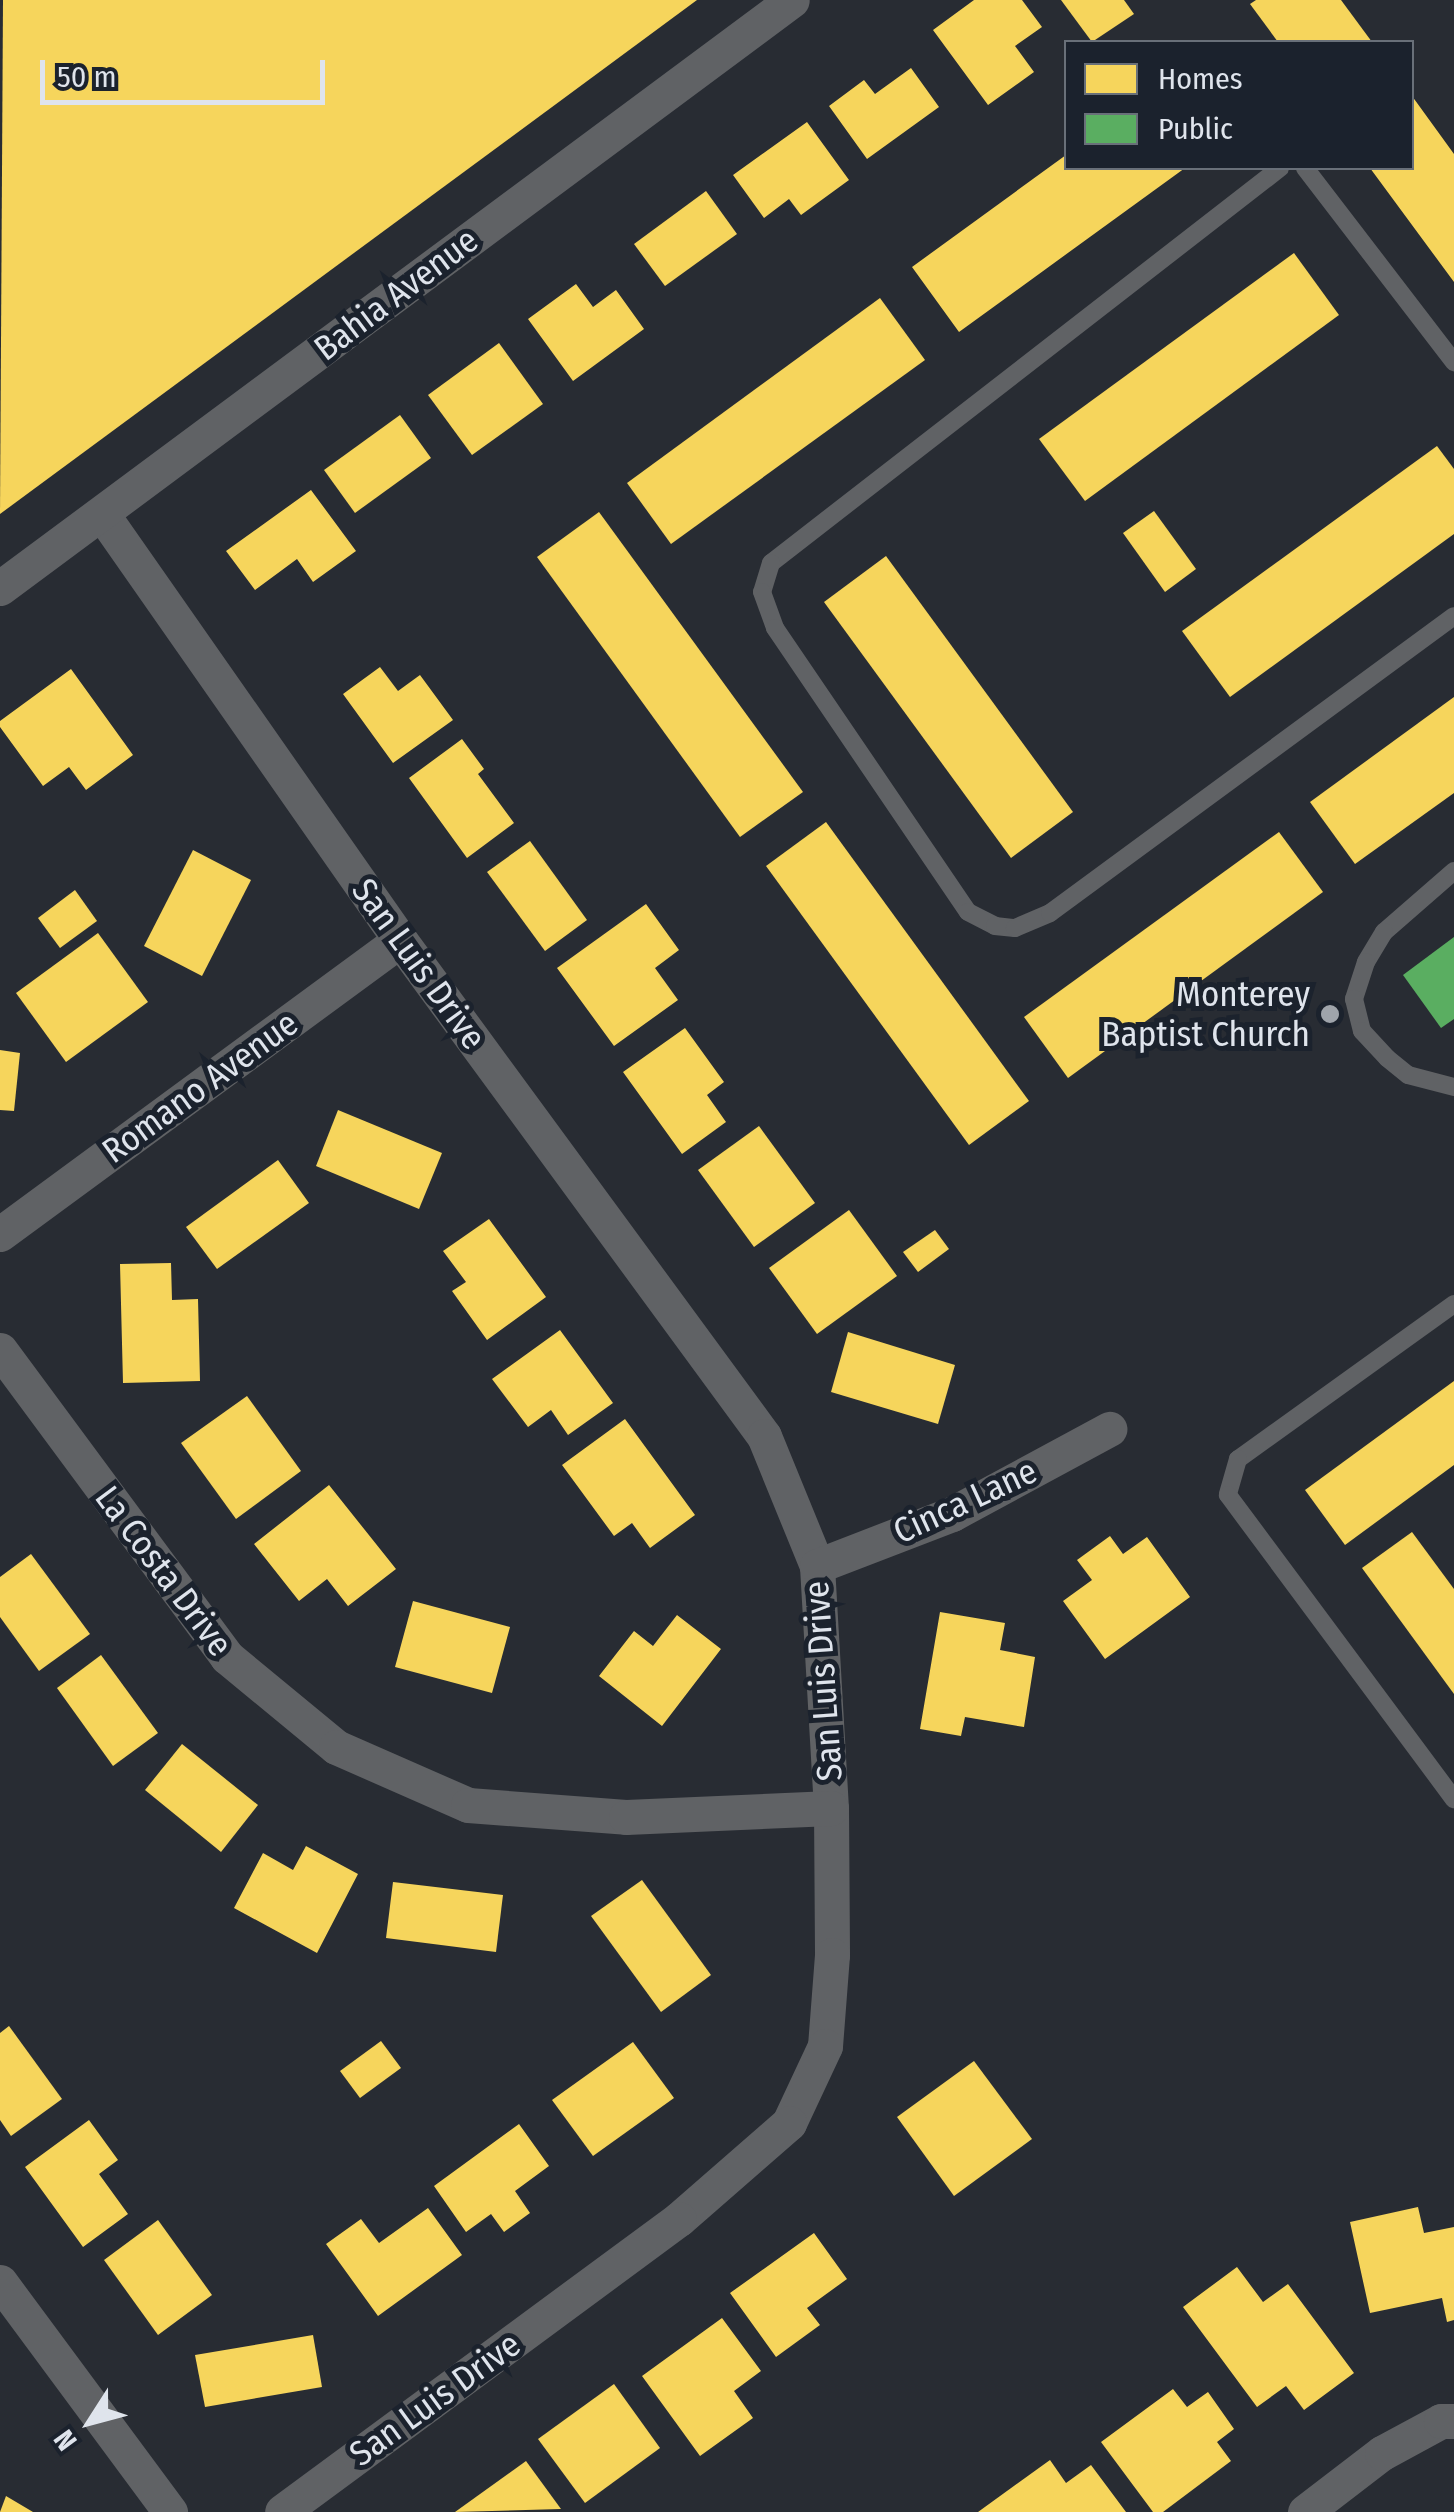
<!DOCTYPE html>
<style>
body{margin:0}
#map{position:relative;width:1454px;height:2512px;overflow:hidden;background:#282c33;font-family:"Fira Sans Condensed",sans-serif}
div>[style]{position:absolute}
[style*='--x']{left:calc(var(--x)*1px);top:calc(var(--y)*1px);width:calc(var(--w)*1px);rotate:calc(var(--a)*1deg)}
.homes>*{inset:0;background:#f6d55c}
.public>*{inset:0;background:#5aae61}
.service>*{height:18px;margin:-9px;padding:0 9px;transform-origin:9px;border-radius:9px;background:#606265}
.minor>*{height:35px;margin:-17.5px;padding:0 17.5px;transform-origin:17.5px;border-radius:17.5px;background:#606265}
.dots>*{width:28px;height:28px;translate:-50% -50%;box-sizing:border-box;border:5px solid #1b222d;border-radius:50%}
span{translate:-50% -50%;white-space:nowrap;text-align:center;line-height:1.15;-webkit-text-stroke:10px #1b222d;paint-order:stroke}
.street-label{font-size:35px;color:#dfe4ec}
.poi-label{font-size:35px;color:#dfe4ec}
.right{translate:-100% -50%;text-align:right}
.legend{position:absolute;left:1064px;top:40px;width:350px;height:130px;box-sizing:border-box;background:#1b222d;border:2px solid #697079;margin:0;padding:12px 18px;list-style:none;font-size:30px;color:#dfe4ec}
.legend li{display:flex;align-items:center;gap:20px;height:50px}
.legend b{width:50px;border:2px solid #697079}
.north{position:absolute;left:40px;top:2372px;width:100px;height:100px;-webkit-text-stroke:8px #1b222d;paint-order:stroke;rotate:234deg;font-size:28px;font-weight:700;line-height:40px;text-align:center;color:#dfe4ec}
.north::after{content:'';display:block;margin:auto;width:35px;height:45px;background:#dfe4ec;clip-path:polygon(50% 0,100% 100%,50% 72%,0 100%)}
.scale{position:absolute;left:40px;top:60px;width:285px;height:45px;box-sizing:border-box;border:5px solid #dfe4ec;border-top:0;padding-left:12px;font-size:30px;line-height:35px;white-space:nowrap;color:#dfe4ec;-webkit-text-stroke:8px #1b222d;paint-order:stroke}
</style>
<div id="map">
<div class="homes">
<div style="clip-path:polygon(3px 0,697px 0,0 514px)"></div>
<div style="clip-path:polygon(974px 0,1022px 0,1042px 27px,1015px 46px,1034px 72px,988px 105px,933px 30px)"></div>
<div style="clip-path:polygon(1061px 0,1124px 0,1134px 14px,1092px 42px)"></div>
<div style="clip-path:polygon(1256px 0,1341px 0,1372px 42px,1278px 42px,1250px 4px)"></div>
<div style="clip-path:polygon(911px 68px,939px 107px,867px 159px,829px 106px,864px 80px,875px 94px)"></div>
<div style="clip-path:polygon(1412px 96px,1454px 154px,1454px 282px,1370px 168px,1412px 168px)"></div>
<div style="clip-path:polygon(807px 122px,849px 180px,801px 215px,789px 199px,764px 218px,733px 175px)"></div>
<div style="clip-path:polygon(1066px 155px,1066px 168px,1185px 168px,959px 332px,912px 267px)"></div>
<div style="clip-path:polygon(706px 191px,737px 234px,665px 286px,634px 244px)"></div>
<div style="clip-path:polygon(1294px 253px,1339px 315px,1085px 501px,1039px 439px)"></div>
<div style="clip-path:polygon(576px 284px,593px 307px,616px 290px,644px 329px,573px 381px,528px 319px)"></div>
<div style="clip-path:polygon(880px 298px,925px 360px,671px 544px,627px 483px)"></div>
<div style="clip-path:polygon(499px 343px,543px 404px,472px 455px,428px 395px)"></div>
<div style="clip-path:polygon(400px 415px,431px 458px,355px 513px,324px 470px)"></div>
<div style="clip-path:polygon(1437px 446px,1454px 469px,1454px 534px,1230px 697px,1182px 631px)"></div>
<div style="clip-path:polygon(311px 490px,356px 551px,313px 582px,297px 559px,255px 590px,226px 551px)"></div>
<div style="clip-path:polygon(1154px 511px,1196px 569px,1165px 592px,1123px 533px)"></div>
<div style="clip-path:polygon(599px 512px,803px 792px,740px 837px,537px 557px)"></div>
<div style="clip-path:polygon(886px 556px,1073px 812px,1011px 858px,824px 602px)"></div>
<div style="clip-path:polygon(380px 667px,398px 691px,420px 675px,453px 720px,393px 763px,343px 694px)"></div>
<div style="clip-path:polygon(71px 669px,133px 755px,86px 790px,69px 767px,43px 786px,0 727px,0 721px)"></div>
<div style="clip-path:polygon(1454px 697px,1454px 793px,1355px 864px,1310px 802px)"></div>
<div style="clip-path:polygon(462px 739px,484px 769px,478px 774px,514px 823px,467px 858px,409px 778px)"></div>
<div style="clip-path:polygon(826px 822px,1029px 1101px,969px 1145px,766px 866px)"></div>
<div style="clip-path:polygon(1279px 832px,1323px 892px,1068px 1078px,1024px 1017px)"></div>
<div style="clip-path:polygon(530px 841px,587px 920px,545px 951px,487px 872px)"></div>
<div style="clip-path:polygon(193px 850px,251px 880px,202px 976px,144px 946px)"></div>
<div style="clip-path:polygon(75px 890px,97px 921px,60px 948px,38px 918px)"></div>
<div style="clip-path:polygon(646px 904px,679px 950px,655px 968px,678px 1000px,614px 1046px,557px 968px)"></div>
<div style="clip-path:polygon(98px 933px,148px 1002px,66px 1062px,16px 993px)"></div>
<div style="clip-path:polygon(685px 1028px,724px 1082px,707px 1095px,726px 1122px,682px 1154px,623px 1072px)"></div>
<div style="clip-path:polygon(0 1050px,20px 1053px,14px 1111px,0 1110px)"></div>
<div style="clip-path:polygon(338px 1110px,442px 1153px,419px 1209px,316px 1166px)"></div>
<div style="clip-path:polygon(759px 1126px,815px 1203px,754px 1247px,698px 1170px)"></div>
<div style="clip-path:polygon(278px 1160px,309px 1203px,217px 1269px,186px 1227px)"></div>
<div style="clip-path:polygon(849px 1210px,897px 1276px,817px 1334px,769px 1268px)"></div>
<div style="clip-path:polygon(489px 1219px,546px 1297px,487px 1340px,452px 1291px,466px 1282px,443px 1251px)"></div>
<div style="clip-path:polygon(935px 1230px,949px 1249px,918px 1272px,903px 1252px)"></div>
<div style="clip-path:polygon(171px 1263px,172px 1300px,198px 1299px,200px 1381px,123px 1383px,120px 1264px)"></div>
<div style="clip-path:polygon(560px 1330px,613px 1403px,568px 1435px,551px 1410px,528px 1427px,492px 1379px)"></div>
<div style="clip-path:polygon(848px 1332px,955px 1365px,938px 1424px,831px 1392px)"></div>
<div style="clip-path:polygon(1454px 1381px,1454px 1465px,1345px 1545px,1305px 1490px)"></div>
<div style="clip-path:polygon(247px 1396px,301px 1471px,236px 1519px,181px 1443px)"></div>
<div style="clip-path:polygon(625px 1419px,695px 1515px,650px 1548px,632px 1523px,614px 1536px,562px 1465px)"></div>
<div style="clip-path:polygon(329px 1485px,396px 1569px,348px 1606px,327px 1579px,299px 1601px,254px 1544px)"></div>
<div style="clip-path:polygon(1412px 1532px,1454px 1589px,1454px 1694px,1362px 1568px)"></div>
<div style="clip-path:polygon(1110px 1536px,1123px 1554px,1147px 1537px,1190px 1597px,1105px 1659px,1063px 1601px,1092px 1580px,1077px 1560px)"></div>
<div style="clip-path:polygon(31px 1554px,90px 1634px,39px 1671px,0 1617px,0 1577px)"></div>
<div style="clip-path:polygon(413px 1601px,510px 1627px,492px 1693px,395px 1667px)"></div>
<div style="clip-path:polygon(940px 1612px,1005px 1623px,1000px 1650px,1035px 1657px,1024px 1727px,965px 1717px,961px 1736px,920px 1729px)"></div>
<div style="clip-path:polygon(677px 1615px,721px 1649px,662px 1726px,599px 1676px,634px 1631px,653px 1646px)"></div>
<div style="clip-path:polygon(101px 1655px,158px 1733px,113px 1766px,57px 1688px)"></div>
<div style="clip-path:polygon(182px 1744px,258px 1805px,221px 1852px,145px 1790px)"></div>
<div style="clip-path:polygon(306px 1846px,358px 1874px,317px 1953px,234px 1908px,263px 1853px,293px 1870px)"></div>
<div style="clip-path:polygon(642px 1880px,711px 1975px,661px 2012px,591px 1916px)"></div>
<div style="clip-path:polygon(393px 1882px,503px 1895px,496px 1952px,386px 1938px)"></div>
<div style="clip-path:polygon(9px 2026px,62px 2099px,11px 2136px,0 2120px,0 2033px)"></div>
<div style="clip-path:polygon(381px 2041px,401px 2068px,360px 2098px,340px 2071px)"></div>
<div style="clip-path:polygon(633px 2042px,674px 2098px,593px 2156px,552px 2100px)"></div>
<div style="clip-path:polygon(974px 2061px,1032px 2139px,954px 2196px,897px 2117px)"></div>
<div style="clip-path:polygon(89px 2120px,118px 2160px,99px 2174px,128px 2214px,83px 2247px,25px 2167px)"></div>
<div style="clip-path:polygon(519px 2124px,549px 2166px,515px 2191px,530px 2213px,504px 2232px,491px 2214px,466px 2232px,434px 2186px)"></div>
<div style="clip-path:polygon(1418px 2207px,1424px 2233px,1454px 2227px,1454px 2320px,1447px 2322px,1442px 2298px,1370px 2313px,1350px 2222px)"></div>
<div style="clip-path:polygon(428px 2208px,462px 2255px,378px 2316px,326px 2244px,361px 2219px,379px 2243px)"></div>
<div style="clip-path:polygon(158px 2220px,212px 2295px,158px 2335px,104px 2260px)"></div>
<div style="clip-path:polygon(814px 2233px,847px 2279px,807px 2308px,820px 2325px,776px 2357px,730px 2293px)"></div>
<div style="clip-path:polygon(1237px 2267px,1263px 2302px,1288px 2284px,1354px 2373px,1304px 2410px,1286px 2386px,1257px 2407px,1183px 2307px)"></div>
<div style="clip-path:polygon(722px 2318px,761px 2371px,734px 2391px,753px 2418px,700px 2456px,642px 2376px)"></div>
<div style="clip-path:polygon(313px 2335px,322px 2387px,205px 2407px,195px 2355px)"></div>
<div style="clip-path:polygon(614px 2384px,660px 2448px,585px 2503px,538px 2439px)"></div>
<div style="clip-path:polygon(1173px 2389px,1187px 2407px,1208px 2392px,1234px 2429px,1217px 2442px,1231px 2461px,1163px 2512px,1153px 2512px,1101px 2442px)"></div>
<div style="clip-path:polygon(1050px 2460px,1066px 2483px,1091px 2465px,1126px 2512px,978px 2512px)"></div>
<div style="clip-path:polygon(526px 2461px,561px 2509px,455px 2512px)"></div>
<div style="clip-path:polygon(6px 2496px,33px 2512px,0 2512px)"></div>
</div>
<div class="public">
<div style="clip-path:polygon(1454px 937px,1454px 1019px,1441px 1028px,1403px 975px)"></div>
</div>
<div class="service">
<div style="--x:1280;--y:168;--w:644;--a:142.19"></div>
<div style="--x:771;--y:563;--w:30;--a:107"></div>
<div style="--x:762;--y:592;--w:38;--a:70"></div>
<div style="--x:775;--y:628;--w:343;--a:55.8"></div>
<div style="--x:968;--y:912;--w:30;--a:27"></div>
<div style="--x:995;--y:926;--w:20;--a:6"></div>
<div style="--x:1015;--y:928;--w:38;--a:-23"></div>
<div style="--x:1050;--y:913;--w:501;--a:-36.32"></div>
<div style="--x:1305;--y:168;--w:245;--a:52.5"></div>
<div style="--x:1454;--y:871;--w:93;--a:138.9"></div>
<div style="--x:1384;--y:932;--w:35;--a:121"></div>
<div style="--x:1366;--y:962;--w:39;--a:108"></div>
<div style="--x:1354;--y:999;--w:33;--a:76"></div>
<div style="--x:1362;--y:1031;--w:37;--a:47"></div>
<div style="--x:1387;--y:1058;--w:27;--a:39"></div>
<div style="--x:1408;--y:1075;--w:48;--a:14.6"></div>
<div style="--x:1454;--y:1304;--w:266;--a:144.3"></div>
<div style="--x:1238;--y:1459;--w:37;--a:106"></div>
<div style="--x:1228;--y:1495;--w:379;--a:53.4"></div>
</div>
<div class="minor">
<div style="--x:102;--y:514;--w:520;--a:55.03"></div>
<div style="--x:400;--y:940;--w:615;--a:53.73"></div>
<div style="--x:764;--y:1436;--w:140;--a:67.8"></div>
<div style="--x:817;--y:1566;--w:242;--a:86.7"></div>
<div style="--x:831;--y:1808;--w:147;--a:89.6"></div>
<div style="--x:832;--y:1955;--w:91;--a:94.4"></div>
<div style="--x:825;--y:2046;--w:85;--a:115.1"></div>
<div style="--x:789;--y:2123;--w:146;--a:138.9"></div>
<div style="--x:679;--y:2219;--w:493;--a:143.6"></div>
<div style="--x:0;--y:588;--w:986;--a:-36.59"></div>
<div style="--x:0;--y:1234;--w:496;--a:-36.3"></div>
<div style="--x:0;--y:1350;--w:382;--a:53.5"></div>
<div style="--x:227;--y:1657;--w:141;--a:39.5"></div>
<div style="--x:336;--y:1747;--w:144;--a:23.7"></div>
<div style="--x:468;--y:1805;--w:158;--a:4.3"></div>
<div style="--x:626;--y:1817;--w:205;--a:-2.5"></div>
<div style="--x:817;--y:1566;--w:145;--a:-21.1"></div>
<div style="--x:952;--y:1514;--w:179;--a:-28.4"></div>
<div style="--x:0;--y:2282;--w:286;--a:53.5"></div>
<div style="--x:1305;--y:2512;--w:97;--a:-37.5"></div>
<div style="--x:1382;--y:2453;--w:67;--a:-28.5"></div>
<div style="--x:1441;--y:2421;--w:13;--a:0"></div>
</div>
<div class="dots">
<div style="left:1330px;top:1014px;background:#9fa4ab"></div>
</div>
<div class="street-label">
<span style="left:396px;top:294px;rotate:-37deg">Bahia Avenue</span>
<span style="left:419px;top:964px;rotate:54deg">San Luis Drive</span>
<span style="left:200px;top:1087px;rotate:-36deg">Romano Avenue</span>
<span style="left:965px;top:1501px;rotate:-25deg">Cinca Lane</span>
<span style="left:164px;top:1571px;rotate:53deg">La Costa Drive</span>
<span style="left:823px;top:1681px;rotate:-94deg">San Luis Drive</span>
<span style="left:435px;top:2399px;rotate:-36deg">San Luis Drive</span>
</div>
<div class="poi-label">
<span class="right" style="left:1310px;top:1014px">Monterey<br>Baptist Church</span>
</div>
<ul class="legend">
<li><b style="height:28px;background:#f6d55c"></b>Homes</li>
<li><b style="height:28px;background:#5aae61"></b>Public</li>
</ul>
<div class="north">N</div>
<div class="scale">50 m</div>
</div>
